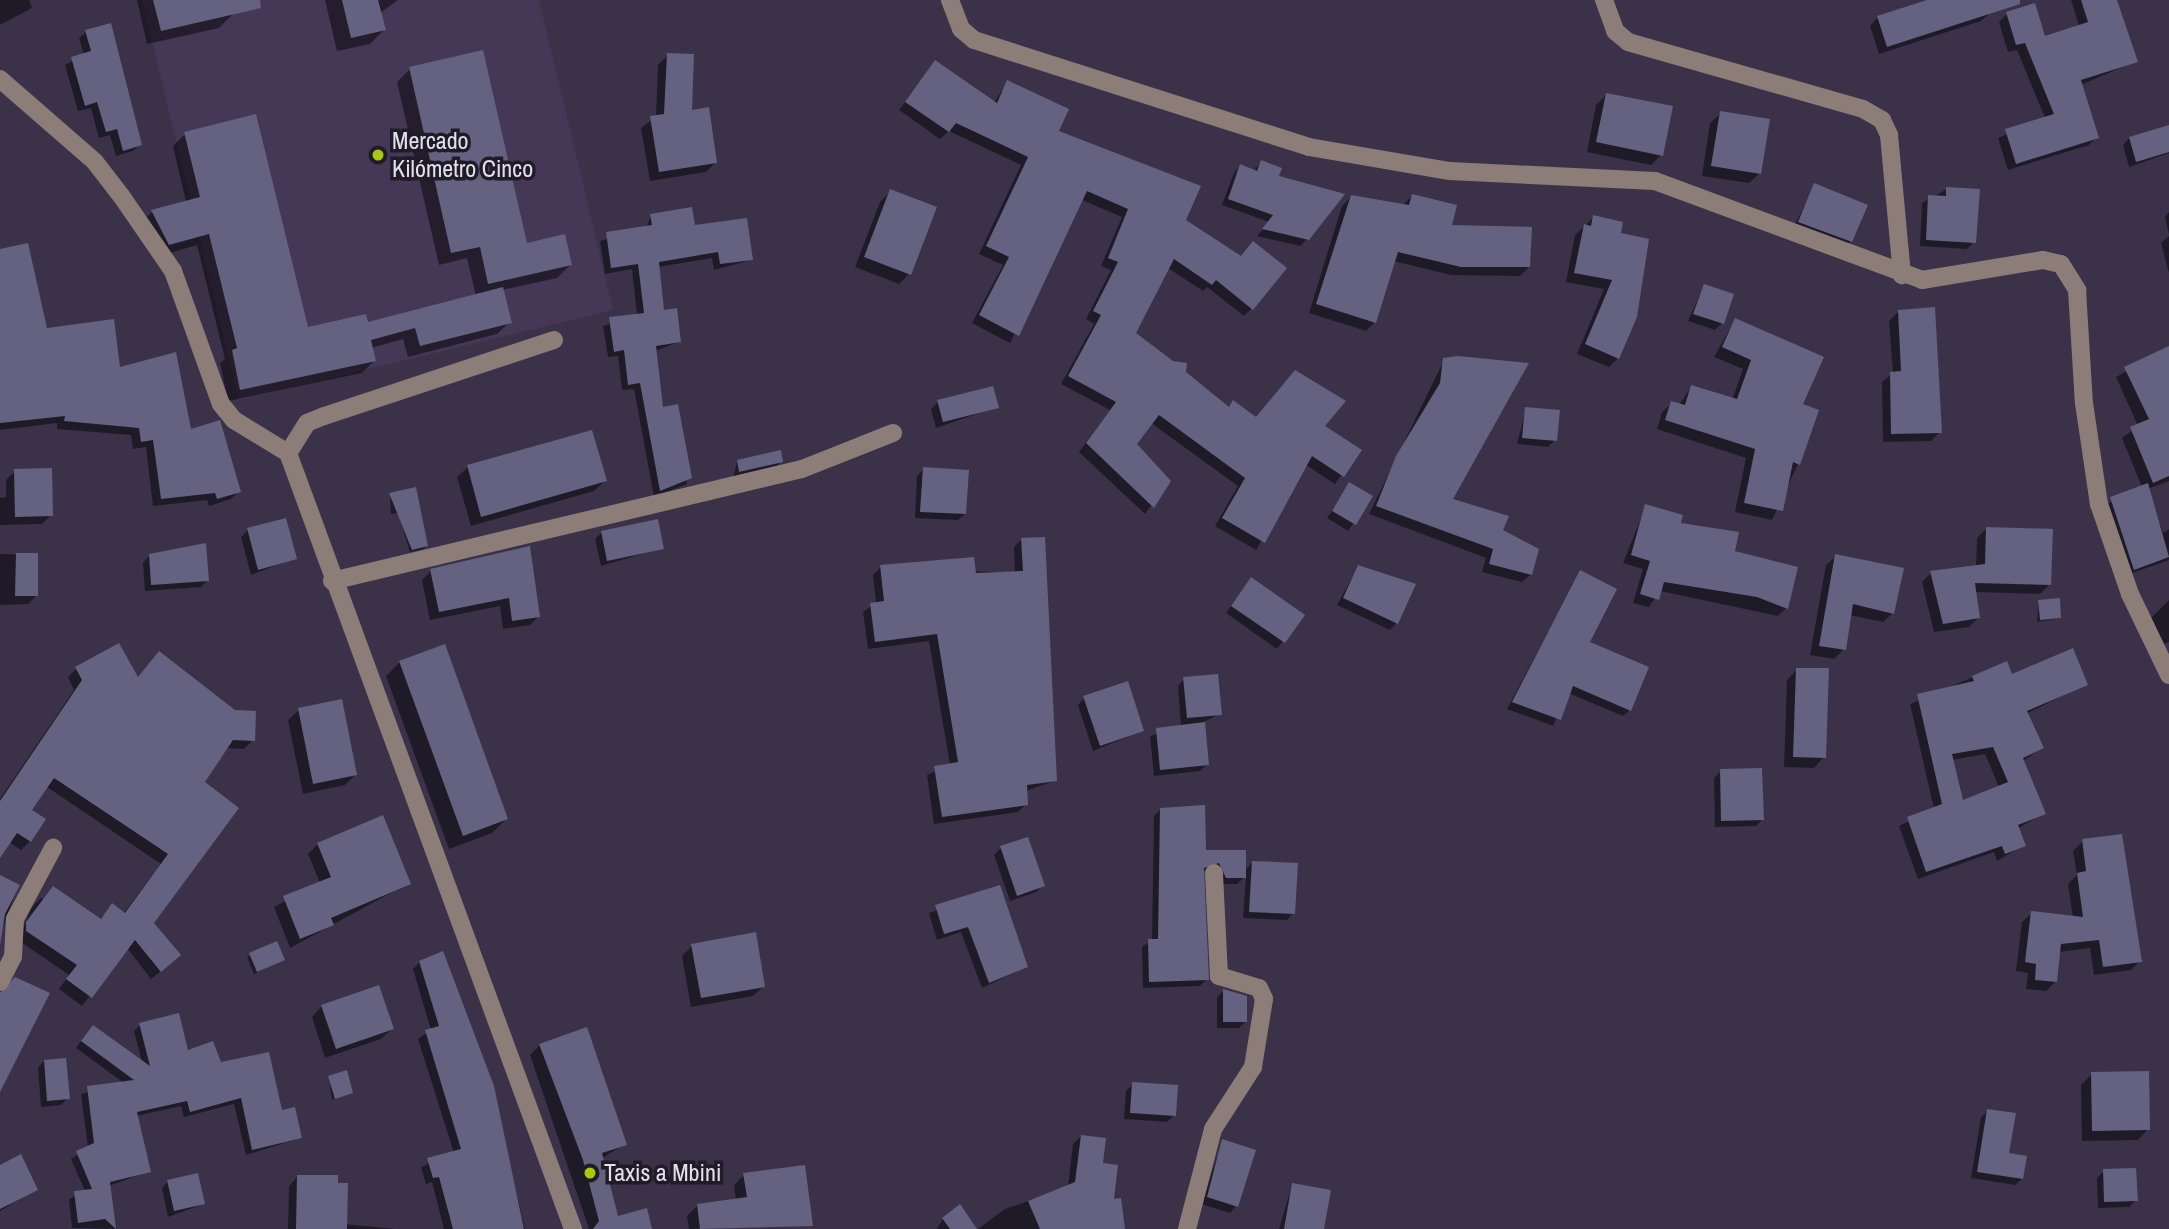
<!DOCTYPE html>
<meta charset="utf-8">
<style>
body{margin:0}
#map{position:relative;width:2169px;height:1229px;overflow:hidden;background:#3b324a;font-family:"Archivo Narrow",sans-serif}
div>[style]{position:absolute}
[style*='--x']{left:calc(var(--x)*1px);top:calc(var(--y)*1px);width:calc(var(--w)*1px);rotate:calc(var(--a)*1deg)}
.built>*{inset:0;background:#443856}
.shadow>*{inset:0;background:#0007}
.building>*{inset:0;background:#646280}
.minor>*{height:18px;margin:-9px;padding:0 9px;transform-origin:9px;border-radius:9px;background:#8d7d78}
.dots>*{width:19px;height:19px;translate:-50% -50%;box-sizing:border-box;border:4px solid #201c27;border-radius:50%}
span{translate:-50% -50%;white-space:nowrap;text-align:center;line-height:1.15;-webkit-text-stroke:7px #201c27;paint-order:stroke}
.poi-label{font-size:24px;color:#e4dfee}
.left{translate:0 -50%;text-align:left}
</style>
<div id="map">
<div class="built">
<div style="clip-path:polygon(142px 0,539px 0,613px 310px,239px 400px)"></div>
</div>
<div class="shadow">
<div style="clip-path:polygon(0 0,29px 0,32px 8px,0 25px)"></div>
<div style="clip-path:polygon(137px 0,230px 0,233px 14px,219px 28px,147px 44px)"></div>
<div style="clip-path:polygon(325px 0,398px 0,380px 13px,384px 30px,370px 44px,337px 51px)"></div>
<div style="clip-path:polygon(1933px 0,1986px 0,1990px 13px,1981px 21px,1879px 54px,1870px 26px,1878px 17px)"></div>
<div style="clip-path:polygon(2071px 0,2115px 0,2136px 61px,2081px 85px,2097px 137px,2089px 145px,2008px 170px,1998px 138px,2045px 118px,2017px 50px,2008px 52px,1999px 22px,2007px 14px,2044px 39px,2079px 26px)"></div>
<div style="clip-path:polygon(86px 32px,140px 144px,133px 151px,116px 156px,110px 135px,99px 138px,91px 108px,78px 111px,65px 65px,84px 55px,79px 38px)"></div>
<div style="clip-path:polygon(668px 55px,715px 163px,706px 172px,650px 181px,641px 128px,656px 117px,658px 65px)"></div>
<div style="clip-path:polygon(935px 62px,994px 103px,1007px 82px,1056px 132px,1184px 220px,1252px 308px,1244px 316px,1207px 287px,1203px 291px,1168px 268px,1134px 334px,1228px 408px,1256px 419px,1295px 372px,1322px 426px,1359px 451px,1335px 484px,1306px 465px,1256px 550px,1215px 526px,1238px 486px,1151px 423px,1135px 444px,1169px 481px,1145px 514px,1079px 452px,1110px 410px,1061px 384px,1094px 324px,1086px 319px,1111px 270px,1101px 266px,1122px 217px,1082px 200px,1010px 343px,972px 323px,1003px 265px,979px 254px,1021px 165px,949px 131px,940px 139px,899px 110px)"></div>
<div style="clip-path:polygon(410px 69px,526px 245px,570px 265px,557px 278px,502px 290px,510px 322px,497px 334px,408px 357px,403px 339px,371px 348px,374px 361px,362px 373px,228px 401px,220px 363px,225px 359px,197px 245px,157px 257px,140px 224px,152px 212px,186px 202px,173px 146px,185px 134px,307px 329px,366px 324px,476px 296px,467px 258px,439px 265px,397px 82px)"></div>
<div style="clip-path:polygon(1606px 95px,1661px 155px,1651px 165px,1587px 152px,1596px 105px)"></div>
<div style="clip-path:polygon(1721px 113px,1760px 173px,1749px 183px,1702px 176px,1710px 123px)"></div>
<div style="clip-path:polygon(2129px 138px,2169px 139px,2169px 153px,2129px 167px,2123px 145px)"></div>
<div style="clip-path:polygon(1261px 162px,1277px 178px,1307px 239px,1300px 246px,1257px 236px,1269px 222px,1222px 205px,1234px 173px,1240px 166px,1254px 171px)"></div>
<div style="clip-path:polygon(1815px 185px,1851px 241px,1844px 248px,1793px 228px)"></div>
<div style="clip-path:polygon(1947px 189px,1974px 242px,1967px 249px,1920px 246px,1922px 203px)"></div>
<div style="clip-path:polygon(891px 191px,909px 274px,899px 284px,855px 267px,880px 202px)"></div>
<div style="clip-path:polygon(1412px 196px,1450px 227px,1529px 267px,1520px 276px,1451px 275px,1393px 261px,1375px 322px,1366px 331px,1309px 313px,1342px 206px,1351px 197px,1403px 205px)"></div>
<div style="clip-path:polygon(2169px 212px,2169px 234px,2165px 217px)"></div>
<div style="clip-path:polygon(651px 216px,693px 227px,751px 260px,714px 270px,712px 258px,658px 267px,663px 312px,679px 342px,655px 351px,662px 409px,676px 406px,687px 484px,654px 497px,634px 389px,622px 390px,618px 356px,608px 357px,603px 326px,637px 315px,632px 269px,605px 274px,600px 241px,646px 228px)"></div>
<div style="clip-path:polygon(1594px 217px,1621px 223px,1618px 358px,1609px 367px,1577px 354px,1604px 289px,1566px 282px,1575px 235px)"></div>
<div style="clip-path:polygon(2169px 236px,2169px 273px,2161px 243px)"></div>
<div style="clip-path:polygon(0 251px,45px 330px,118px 369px,190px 432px,239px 491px,231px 499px,209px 506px,207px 500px,153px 506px,146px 447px,133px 449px,131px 435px,57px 429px,57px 423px,0 430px)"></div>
<div style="clip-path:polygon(1704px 286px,1722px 323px,1715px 330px,1688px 321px)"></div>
<div style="clip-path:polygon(1898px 312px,1940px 432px,1931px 441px,1883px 442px,1882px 382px,1893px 373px,1889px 321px)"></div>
<div style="clip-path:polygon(1735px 320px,1800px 405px,1798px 464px,1772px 520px,1735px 512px,1746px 458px,1657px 429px,1662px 412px,1672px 403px,1679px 405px,1691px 387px,1732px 400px,1743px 369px,1714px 357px)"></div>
<div style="clip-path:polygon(2169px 348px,2169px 481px,2148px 489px,2163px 533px,2169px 529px,2169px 560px,2127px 575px,2105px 505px,2142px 487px,2122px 438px,2138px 426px,2116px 377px)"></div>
<div style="clip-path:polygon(1444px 360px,1451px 500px,1501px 531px,1531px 574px,1522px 582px,1482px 572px,1486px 558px,1369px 514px)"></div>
<div style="clip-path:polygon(938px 402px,997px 407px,936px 428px,931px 409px)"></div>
<div style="clip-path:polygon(1526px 409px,1555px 440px,1548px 447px,1517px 444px)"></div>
<div style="clip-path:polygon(781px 461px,775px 468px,733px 478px,737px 462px)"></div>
<div style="clip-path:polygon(468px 467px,605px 481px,594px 491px,471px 526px,457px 477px)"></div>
<div style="clip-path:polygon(924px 469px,965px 514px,958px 520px,915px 518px,917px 476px)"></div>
<div style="clip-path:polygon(15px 471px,51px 515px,42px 524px,0 525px,0 498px,6px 497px,6px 480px)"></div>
<div style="clip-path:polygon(1349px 485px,1371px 497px,1348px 531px,1327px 518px)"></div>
<div style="clip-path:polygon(390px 494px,426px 546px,423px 549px,410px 552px,398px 513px,391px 514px)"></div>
<div style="clip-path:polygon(1646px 506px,1733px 552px,1786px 608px,1778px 616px,1660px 591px,1649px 607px,1633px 603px,1643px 569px,1623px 563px)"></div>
<div style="clip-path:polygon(1986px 529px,2050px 584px,2040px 594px,1975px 592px,1978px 618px,1969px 627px,1934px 632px,1922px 582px,1931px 573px,1976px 567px,1977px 538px)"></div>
<div style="clip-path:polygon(248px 530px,295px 558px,251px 575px,241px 537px)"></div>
<div style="clip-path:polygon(602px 532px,662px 548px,601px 566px,595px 539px)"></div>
<div style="clip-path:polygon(1043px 538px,1055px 781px,1025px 791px,1026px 804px,1018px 812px,934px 824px,927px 775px,950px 765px,929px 641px,868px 649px,863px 612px,876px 603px,873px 575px,881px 567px,1015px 573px,1014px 547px,1022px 539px)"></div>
<div style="clip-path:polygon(528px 548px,539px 616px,530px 625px,503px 629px,500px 606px,430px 620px,422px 580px,431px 571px)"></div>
<div style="clip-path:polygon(0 554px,36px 555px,36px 596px,28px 604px,0 605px)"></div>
<div style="clip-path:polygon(149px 556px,208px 580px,201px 587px,145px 591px,143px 563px)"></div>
<div style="clip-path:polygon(1836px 556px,1893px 613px,1883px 622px,1849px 615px,1844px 649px,1834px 659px,1810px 655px,1826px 565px)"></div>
<div style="clip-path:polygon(1358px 567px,1396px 623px,1390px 630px,1337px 605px)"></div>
<div style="clip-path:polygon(1580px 572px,1588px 643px,1630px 710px,1623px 716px,1568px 693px,1553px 726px,1507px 709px)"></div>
<div style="clip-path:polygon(1245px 586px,1302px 615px,1277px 649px,1226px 613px)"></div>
<div style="clip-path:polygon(2169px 600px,2169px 642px,2155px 648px,2145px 624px)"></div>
<div style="clip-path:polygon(2039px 601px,2060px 618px,2037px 622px)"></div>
<div style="clip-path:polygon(159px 653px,253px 740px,244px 749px,225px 748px,203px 782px,151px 923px,170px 964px,151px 979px,127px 948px,82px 1006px,59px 989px,69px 975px,18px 940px,32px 907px,41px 898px,78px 918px,99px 920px,113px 906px,123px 914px,161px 864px,47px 787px,30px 810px,30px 841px,21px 850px,9px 842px,0 850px,0 799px,74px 690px,68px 677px,76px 669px,137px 678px)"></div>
<div style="clip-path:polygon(400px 662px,506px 819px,492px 833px,449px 849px,386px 676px)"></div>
<div style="clip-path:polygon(1797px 669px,1824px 757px,1814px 768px,1784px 767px,1787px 680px)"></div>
<div style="clip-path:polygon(evenodd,1973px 677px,2086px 684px,2026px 714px,2042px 748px,2023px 761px,2044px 813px,2017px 829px,2024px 845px,1997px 861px,1994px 852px,1918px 879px,1899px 826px,1934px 809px,1910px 704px,1973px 677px,1985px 754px,1999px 787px,1961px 803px,1952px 760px,1985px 754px)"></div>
<div style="clip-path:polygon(1184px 679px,1220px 714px,1203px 722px,1207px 764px,1200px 771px,1154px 776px,1150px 736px,1181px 727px,1178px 686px)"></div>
<div style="clip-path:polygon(1084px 698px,1142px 731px,1093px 751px,1078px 705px)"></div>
<div style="clip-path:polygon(299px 710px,355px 775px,345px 785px,303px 794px,288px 720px)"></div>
<div style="clip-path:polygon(1721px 771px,1763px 819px,1756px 826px,1715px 827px,1714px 778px)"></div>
<div style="clip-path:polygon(1161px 809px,1205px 852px,1244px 871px,1253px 862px,1293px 913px,1287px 920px,1243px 918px,1246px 876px,1237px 884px,1219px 884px,1212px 868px,1202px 872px,1207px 979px,1200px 986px,1143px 988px,1142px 947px,1152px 940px,1154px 816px)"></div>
<div style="clip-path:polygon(2083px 841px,2140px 961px,2131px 970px,2094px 975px,2090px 948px,2059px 952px,2055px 982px,2046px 991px,2026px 989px,2028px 973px,2016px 971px,2022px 922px,2032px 913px,2073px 918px,2068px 884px,2077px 875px,2073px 851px)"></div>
<div style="clip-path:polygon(318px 844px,409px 883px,290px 948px,274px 907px,320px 883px,308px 854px)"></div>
<div style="clip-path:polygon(1001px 848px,1043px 885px,1036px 892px,1010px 901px,994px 855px)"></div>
<div style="clip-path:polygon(0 877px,18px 886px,0 934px)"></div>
<div style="clip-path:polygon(999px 887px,1026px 967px,982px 988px,961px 932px,937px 940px,929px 913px)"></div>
<div style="clip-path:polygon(276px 943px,283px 959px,254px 974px,247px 957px)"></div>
<div style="clip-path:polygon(692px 946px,764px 986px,753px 996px,691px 1007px,682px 956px)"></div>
<div style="clip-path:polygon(420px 962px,492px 1087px,525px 1229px,444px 1229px,432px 1182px,426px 1184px,421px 1167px,454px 1153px,418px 1039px,431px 1030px,413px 969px)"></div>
<div style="clip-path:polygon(1223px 991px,1246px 1021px,1239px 1028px,1217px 1028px,1217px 998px)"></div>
<div style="clip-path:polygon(322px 1006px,392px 1029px,381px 1039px,325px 1058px,312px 1017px)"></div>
<div style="clip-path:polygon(140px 1025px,220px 1065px,280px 1112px,300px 1138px,246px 1155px,234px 1104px,184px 1117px,181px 1106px,136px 1116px,149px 1171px,109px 1186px,115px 1229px,72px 1228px,69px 1199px,85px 1191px,71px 1159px,88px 1148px,81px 1094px,124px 1083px,76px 1048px,87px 1033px,142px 1062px,134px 1031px)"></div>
<div style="clip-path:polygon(540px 1045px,625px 1144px,601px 1159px,616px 1218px,651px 1229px,589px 1229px,530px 1055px)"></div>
<div style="clip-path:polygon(44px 1061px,68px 1098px,61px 1105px,41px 1107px,38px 1068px)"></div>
<div style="clip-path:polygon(2092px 1074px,2148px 1129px,2138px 1140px,2082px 1141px,2081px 1085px)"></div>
<div style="clip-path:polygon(329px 1077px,351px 1093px,332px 1100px)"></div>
<div style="clip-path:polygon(1133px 1084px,1174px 1115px,1167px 1122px,1124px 1119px,1126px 1091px)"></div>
<div style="clip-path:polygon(1988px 1111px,2022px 1179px,2015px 1185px,1971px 1178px,1981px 1117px)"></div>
<div style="clip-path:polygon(1081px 1136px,1101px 1165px,1123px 1229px,978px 1229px,1005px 1209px,1068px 1187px,1073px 1144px)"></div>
<div style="clip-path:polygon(1223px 1141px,1236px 1206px,1230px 1213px,1201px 1204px)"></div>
<div style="clip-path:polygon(0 1167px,36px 1189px,0 1211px)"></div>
<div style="clip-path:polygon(2104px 1171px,2136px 1200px,2129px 1207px,2098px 1208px,2097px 1178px)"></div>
<div style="clip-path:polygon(744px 1175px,811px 1225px,689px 1229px,687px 1216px,698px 1205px,736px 1201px,734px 1185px)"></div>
<div style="clip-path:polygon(298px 1176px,345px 1224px,395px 1229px,288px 1229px,289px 1186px)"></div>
<div style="clip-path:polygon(168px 1181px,203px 1204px,168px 1217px,162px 1188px)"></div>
<div style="clip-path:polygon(1292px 1185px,1322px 1229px,1279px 1229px)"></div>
<div style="clip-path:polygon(943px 1219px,975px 1229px,937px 1229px)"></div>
</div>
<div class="building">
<div style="clip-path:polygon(153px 0,260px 0,261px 8px,161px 31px)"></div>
<div style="clip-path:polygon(342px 0,378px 0,386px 30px,351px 38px)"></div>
<div style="clip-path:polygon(1927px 0,2020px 0,2020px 4px,1887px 47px,1877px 16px)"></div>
<div style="clip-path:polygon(2081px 0,2117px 0,2138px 62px,2081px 80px,2099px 138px,2016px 164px,2005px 129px,2054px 114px,2025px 43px,2016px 45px,2006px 12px,2035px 3px,2045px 36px,2088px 22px)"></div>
<div style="clip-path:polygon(111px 23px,142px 145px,123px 151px,117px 129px,106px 132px,97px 102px,85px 106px,71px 57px,91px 51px,85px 30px)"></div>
<div style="clip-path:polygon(483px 50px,527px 243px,565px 234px,572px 265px,488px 284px,480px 247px,451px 253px,409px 67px)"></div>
<div style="clip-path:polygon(667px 53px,694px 54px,692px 110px,709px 107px,717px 163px,659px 172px,650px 116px,664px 114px)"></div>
<div style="clip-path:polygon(935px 60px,997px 103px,1007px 80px,1069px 109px,1059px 131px,1201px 186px,1186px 220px,1241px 256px,1253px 241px,1287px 268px,1253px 310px,1216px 280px,1212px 285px,1174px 259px,1136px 333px,1173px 361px,1187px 363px,1186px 372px,1229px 407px,1233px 400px,1256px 417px,1295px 370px,1346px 401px,1325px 426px,1362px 450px,1344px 477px,1312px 456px,1265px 543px,1222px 518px,1245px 478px,1159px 415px,1137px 444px,1171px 481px,1154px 508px,1086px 443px,1116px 402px,1068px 376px,1101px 315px,1093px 311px,1118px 262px,1108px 258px,1128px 209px,1087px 191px,1019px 336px,979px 315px,1009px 257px,986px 246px,1028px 157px,956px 123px,949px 132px,905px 102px)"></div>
<div style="clip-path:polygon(1606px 93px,1673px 106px,1663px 156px,1596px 142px)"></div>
<div style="clip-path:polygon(1720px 111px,1770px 119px,1761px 174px,1711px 166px)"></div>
<div style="clip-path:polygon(256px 114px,308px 327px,366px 314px,368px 322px,503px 287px,512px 323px,420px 346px,415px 328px,371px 340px,376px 361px,240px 390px,232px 350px,237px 348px,209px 234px,169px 245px,151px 210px,200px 197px,184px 132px)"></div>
<div style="clip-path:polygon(2169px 125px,2169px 152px,2136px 162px,2129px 137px)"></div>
<div style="clip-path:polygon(1261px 160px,1282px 168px,1279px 176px,1345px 194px,1309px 240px,1262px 229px,1273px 215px,1228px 199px,1240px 164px,1257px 171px)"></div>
<div style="clip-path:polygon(1814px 183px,1868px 205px,1852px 242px,1798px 222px)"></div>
<div style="clip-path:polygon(1946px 187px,1980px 189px,1976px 243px,1926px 240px,1928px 195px,1946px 196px)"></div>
<div style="clip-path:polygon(890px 189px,937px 207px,911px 275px,864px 257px)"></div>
<div style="clip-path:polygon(1412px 194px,1457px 205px,1452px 225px,1532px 227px,1530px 267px,1461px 267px,1398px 252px,1376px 323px,1316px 304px,1351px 195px,1409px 205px)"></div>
<div style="clip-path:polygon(692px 207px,695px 225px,747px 218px,753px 260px,720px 264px,718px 252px,659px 262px,664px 310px,677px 308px,681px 342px,656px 346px,663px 407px,678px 404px,692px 478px,660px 491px,640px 383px,628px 385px,624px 350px,614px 352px,609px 317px,644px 313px,638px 264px,611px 268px,606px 232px,652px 225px,650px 214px)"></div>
<div style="clip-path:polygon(1593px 215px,1623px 222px,1621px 233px,1649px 239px,1637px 317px,1619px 359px,1585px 344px,1612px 280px,1574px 273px,1584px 224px,1591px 226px)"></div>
<div style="clip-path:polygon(28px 243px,47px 328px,114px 319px,120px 367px,176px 352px,191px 429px,220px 420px,241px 492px,217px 499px,215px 493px,161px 499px,153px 440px,141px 442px,139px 428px,64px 421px,65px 416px,0 423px,0 249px)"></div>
<div style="clip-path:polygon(1704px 284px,1734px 294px,1724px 324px,1693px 314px)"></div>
<div style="clip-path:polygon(1935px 307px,1942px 433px,1891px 434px,1890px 372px,1901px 371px,1898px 310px)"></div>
<div style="clip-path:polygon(1735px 318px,1824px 357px,1803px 404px,1819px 410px,1800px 465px,1793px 462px,1783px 511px,1744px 503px,1755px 449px,1665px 420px,1671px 401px,1685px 405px,1691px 385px,1737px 399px,1751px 360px,1722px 347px)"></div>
<div style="clip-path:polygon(2169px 346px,2169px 476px,2153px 483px,2130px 427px,2149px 419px,2124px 367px)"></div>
<div style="clip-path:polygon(1458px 356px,1529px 363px,1453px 499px,1509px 516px,1503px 530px,1539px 549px,1532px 575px,1489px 564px,1493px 549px,1376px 506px,1396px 456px,1440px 383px,1443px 358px)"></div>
<div style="clip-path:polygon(993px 386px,999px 408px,943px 422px,937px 400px)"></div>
<div style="clip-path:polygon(1525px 407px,1560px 410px,1557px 441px,1522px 438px)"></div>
<div style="clip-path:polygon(592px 430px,607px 481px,481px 517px,467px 465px)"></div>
<div style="clip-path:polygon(781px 450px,783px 462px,739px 472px,737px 460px)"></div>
<div style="clip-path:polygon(923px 467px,969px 470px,966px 514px,920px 512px)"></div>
<div style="clip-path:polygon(52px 468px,53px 516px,15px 517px,14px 469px)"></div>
<div style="clip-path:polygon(1349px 482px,1373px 496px,1356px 525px,1332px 511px)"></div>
<div style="clip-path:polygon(2148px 483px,2169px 557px,2134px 570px,2110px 497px)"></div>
<div style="clip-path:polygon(416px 487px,428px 546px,412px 550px,389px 493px)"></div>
<div style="clip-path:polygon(1645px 504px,1683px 515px,1681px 523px,1739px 532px,1735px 551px,1798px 567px,1788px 609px,1757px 597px,1664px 582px,1659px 600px,1640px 594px,1650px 561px,1631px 555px)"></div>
<div style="clip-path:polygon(286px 518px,297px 559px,258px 570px,247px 528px)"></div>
<div style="clip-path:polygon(658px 519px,664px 549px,607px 561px,601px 531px)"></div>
<div style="clip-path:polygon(1986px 527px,2053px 529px,2051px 585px,1975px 583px,1980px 618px,1943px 624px,1930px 571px,1985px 564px)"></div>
<div style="clip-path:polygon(1045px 537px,1057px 781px,1027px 785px,1028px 805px,942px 817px,934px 766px,958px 762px,937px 634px,875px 642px,870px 603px,884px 601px,880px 565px,974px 557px,976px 573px,1023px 571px,1021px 538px)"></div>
<div style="clip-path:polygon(206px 543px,209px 581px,151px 585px,149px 554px)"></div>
<div style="clip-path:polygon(530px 546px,540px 617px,512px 621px,509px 598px,439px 612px,430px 569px)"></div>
<div style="clip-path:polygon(16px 553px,38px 553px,38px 596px,15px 596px)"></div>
<div style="clip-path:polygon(1835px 554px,1904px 568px,1894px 614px,1853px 604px,1846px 650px,1819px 646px)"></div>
<div style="clip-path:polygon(1358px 565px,1416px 584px,1398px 624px,1343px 598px)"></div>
<div style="clip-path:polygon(1580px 570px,1617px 589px,1590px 642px,1649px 667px,1631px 711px,1573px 686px,1561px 720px,1512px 702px)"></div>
<div style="clip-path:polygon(1251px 577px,1305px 615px,1285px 643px,1231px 606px)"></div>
<div style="clip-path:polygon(2060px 598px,2061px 618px,2040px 620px,2038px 600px)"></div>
<div style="clip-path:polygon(119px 643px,138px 677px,159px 651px,235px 710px,256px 711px,255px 741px,233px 740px,205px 782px,239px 808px,154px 923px,181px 955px,161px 972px,135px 940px,92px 998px,66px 979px,77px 965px,26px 931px,26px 922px,53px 886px,101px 919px,112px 903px,125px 913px,168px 854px,54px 778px,32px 810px,46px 819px,31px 842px,17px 833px,0 858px,0 801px,82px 680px,75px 667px)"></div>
<div style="clip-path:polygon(445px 644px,508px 819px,463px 836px,399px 661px)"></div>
<div style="clip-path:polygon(evenodd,2073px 648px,2088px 685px,2027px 711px,2044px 748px,2023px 758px,2046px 814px,2018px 825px,2026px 846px,2005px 854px,2002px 846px,1926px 872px,1907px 817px,1942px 804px,1917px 694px,1974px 681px,1972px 676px,2007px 661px,2012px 674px,2073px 648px,1993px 747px,2008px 782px,1963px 800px,1952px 754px,1993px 747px)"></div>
<div style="clip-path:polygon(1796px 668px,1829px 668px,1826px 758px,1793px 757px)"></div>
<div style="clip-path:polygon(1218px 674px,1222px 715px,1187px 718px,1183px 677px)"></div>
<div style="clip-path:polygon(1128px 681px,1144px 731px,1100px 746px,1083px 696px)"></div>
<div style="clip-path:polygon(342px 699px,357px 775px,313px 784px,298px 708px)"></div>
<div style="clip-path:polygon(1205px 722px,1209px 765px,1160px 770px,1156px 728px)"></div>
<div style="clip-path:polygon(1762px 768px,1764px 820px,1721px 821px,1720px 769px)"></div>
<div style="clip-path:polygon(1205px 805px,1206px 850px,1246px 850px,1246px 878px,1226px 878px,1219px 863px,1204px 868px,1209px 980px,1149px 982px,1148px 939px,1158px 939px,1160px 808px)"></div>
<div style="clip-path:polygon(383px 815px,411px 884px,331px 918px,334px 925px,300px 939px,283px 896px,331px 877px,317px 843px)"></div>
<div style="clip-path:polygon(2122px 834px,2142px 962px,2103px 967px,2099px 940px,2061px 944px,2057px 982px,2035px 980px,2036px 964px,2025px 962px,2031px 911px,2083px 917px,2077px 873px,2086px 871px,2082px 839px)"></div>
<div style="clip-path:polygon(1028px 837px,1045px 886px,1017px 896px,1000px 846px)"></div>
<div style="clip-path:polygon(1252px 861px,1298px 863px,1295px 914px,1249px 912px)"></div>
<div style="clip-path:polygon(0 875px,20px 885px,5px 914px,0 945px)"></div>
<div style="clip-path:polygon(1000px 885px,1028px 967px,989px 983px,968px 927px,944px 934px,935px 905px)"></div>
<div style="clip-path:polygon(756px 932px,765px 987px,701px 998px,691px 944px)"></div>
<div style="clip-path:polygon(277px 941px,285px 960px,257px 972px,249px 953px)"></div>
<div style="clip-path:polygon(443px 951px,494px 1086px,524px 1229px,453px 1229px,439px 1177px,433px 1178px,427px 1158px,461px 1149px,425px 1030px,439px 1026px,419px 961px)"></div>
<div style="clip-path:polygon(15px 977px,50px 993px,0 1092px,0 993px)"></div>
<div style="clip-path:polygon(379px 985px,394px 1029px,336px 1049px,321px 1005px)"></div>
<div style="clip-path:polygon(1223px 989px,1247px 996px,1247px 1022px,1223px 1022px)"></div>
<div style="clip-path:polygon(179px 1013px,188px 1050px,213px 1041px,221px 1062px,269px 1052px,282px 1110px,295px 1107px,302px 1138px,252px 1150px,241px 1098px,190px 1112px,187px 1101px,137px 1112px,151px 1172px,110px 1182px,116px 1229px,105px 1219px,78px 1223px,74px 1191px,92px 1189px,76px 1151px,94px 1143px,87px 1086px,134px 1080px,81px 1041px,93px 1025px,150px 1066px,139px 1023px)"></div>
<div style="clip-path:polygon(587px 1027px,627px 1145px,602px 1153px,618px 1216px,647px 1208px,652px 1229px,593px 1229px,599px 1221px,583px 1160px,539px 1044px)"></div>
<div style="clip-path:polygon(66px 1058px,70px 1099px,47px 1101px,44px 1060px)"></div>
<div style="clip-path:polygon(347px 1070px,353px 1093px,335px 1099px,328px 1076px)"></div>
<div style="clip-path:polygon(2149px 1071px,2150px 1130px,2092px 1131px,2091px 1072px)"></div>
<div style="clip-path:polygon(1132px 1082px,1178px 1085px,1176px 1116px,1130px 1113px)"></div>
<div style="clip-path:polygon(1987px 1109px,2016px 1113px,2009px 1153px,2027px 1156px,2023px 1179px,1977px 1172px)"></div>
<div style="clip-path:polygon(1081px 1135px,1106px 1138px,1103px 1163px,1118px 1165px,1114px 1199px,1121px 1198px,1125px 1229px,1040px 1229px,1028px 1201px,1075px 1182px)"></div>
<div style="clip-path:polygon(1222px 1139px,1256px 1150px,1238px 1207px,1207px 1197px)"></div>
<div style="clip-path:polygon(21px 1154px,38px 1190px,0 1209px,0 1165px)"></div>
<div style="clip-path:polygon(805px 1165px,813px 1226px,700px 1229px,697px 1204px,747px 1197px,743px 1173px)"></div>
<div style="clip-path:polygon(2136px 1168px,2138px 1201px,2104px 1202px,2103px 1169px)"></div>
<div style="clip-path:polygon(198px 1173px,205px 1204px,174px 1211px,167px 1180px)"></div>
<div style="clip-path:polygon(297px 1175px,338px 1175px,338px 1183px,348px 1183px,347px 1229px,296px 1229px)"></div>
<div style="clip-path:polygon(1292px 1183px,1331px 1190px,1324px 1229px,1284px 1229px)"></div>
<div style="clip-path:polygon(960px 1204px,977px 1229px,950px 1229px,942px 1218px)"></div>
</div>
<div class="minor">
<div style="--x:950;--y:0;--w:31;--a:69"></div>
<div style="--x:961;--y:29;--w:17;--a:40"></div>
<div style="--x:974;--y:40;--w:352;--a:17.7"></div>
<div style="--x:1309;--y:147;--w:143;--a:9.7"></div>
<div style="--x:1450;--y:171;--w:205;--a:2.8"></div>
<div style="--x:1655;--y:181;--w:285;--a:20.3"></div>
<div style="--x:1922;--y:280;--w:123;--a:-9.4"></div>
<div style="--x:2043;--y:260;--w:18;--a:13"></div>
<div style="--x:2061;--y:264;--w:31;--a:58"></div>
<div style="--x:2077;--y:290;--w:113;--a:86.5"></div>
<div style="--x:2084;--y:403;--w:102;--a:81.6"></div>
<div style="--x:2099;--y:504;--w:95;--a:71"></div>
<div style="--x:2130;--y:594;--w:90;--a:64.3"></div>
<div style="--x:1604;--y:0;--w:33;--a:70"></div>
<div style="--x:1615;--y:31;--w:17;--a:40"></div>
<div style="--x:1628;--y:42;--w:244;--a:15.9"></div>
<div style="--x:1863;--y:109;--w:22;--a:30"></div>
<div style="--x:1882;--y:120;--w:17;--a:65"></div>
<div style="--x:1889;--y:135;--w:141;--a:84.7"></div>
<div style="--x:0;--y:79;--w:126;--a:41.1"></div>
<div style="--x:95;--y:162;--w:44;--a:52.4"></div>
<div style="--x:122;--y:197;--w:90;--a:55.4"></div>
<div style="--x:173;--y:271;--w:141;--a:70.2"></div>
<div style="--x:221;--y:404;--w:21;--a:51"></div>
<div style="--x:234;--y:420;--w:63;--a:31.4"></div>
<div style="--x:554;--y:340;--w:242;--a:161.7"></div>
<div style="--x:324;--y:416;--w:18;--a:158"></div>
<div style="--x:307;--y:423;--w:36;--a:122"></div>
<div style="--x:288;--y:453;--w:827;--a:69.83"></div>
<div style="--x:332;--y:581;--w:483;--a:-13.4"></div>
<div style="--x:802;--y:469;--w:98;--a:-21.6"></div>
<div style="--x:0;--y:982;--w:28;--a:-63"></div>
<div style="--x:13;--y:957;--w:38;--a:-87"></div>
<div style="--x:15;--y:919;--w:81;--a:-61.8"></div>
<div style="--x:1187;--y:1229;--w:103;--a:-75.4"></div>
<div style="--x:1213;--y:1129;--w:74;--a:-57.2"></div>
<div style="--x:1253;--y:1067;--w:69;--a:-80.8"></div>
<div style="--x:1264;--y:999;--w:12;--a:-114"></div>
<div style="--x:1259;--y:988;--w:42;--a:-163.3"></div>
<div style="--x:1219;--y:976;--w:103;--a:-92.8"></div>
</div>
<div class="dots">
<div style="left:378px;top:155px;background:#abc716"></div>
<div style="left:590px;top:1173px;background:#abc716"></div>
</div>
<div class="poi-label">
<span class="left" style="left:392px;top:155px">Mercado<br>Kilómetro Cinco</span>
<span class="left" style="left:604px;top:1173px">Taxis a Mbini</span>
</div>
</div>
